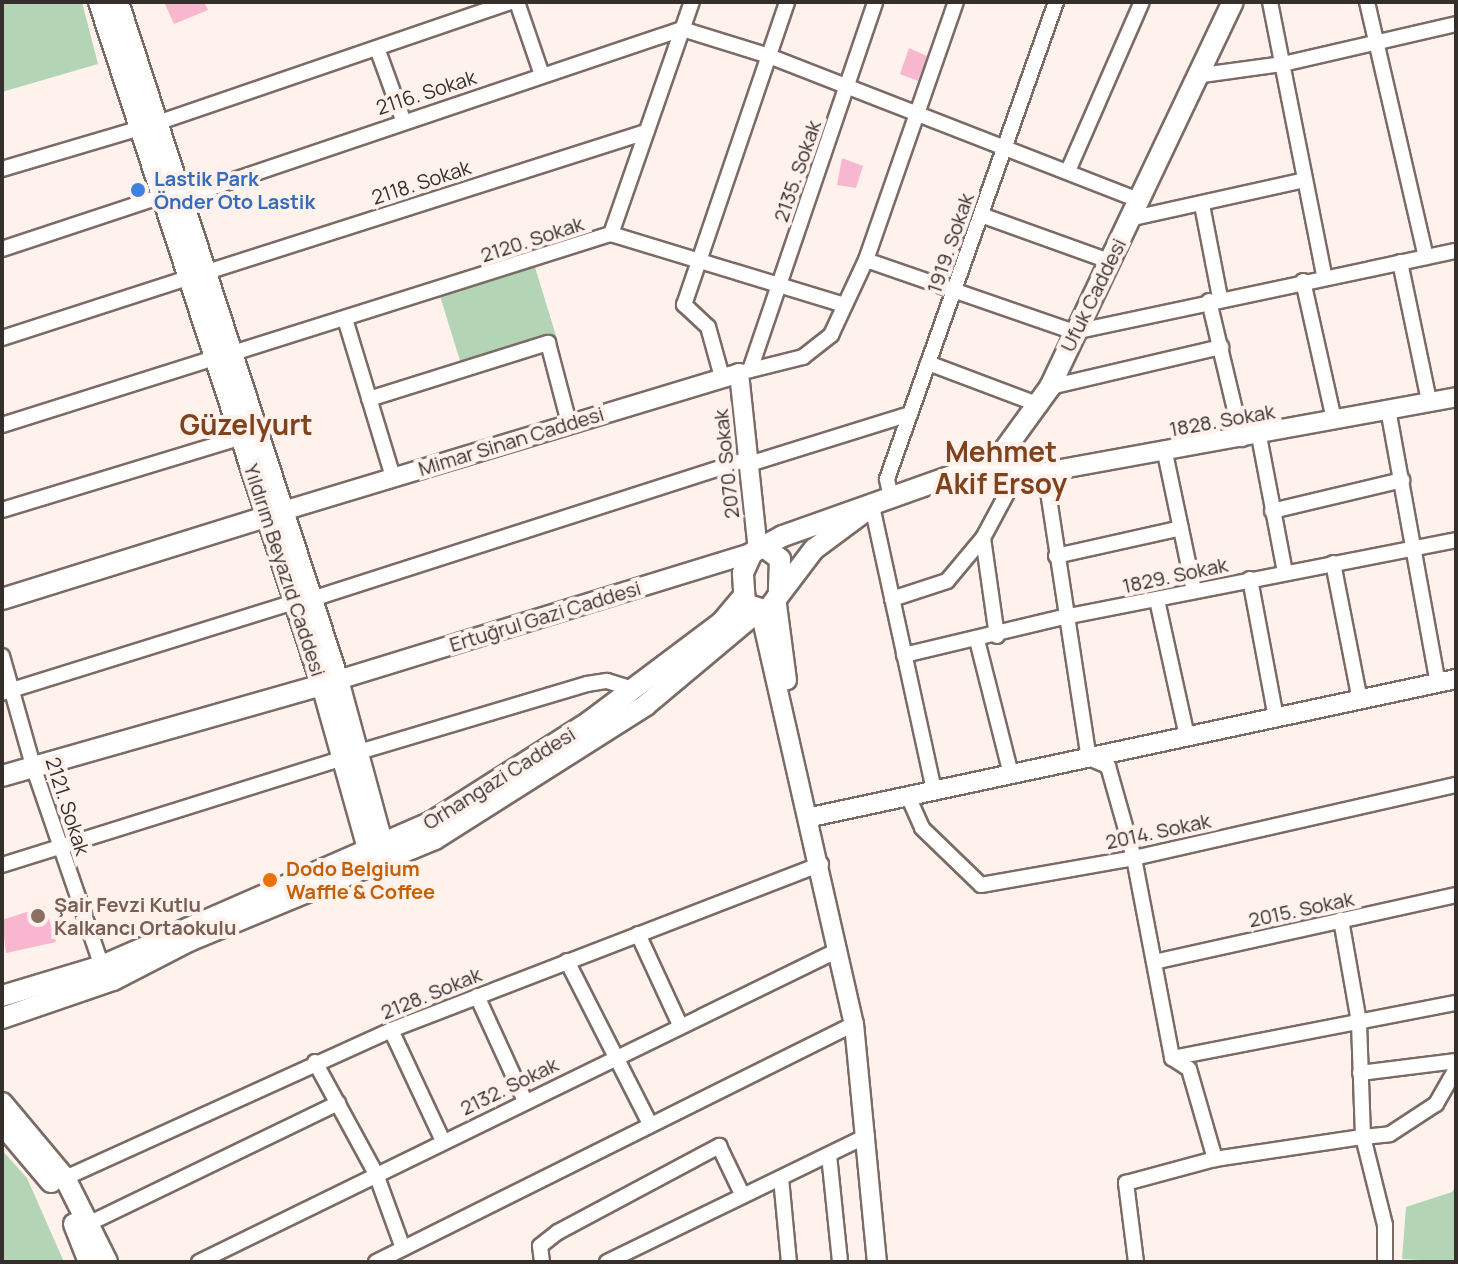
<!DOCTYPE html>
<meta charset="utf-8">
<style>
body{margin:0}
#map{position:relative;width:1458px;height:1264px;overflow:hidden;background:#fff2ec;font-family:Manrope,sans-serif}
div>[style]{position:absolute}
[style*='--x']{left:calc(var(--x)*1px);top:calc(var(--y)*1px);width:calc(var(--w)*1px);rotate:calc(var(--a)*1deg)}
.green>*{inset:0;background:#b4d5b5}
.building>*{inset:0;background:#f9b7cf}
.roads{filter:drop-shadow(2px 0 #7a6b65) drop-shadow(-2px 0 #7a6b65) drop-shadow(0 2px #7a6b65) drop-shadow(0 -2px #7a6b65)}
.minor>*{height:14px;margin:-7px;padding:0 7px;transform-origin:7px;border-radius:7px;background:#fff}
.tertiary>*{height:18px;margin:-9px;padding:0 9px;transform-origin:9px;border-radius:9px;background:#fff}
.secondary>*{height:20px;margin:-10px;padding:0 10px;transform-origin:10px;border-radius:10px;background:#fff}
.dots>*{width:22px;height:22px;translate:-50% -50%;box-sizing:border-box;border:4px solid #fff2ec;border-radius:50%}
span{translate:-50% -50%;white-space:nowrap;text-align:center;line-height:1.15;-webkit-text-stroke:8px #fff2ec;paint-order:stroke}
.street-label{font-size:20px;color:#352f2c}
.shop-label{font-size:20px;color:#366cbe;font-weight:700}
.left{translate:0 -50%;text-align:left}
.food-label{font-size:20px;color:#c56008;font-weight:700}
.education-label{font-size:20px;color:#785e54;font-weight:700}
.district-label{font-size:28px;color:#80411d;font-weight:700}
.frame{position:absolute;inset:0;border:4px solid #352f2c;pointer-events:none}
</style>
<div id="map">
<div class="green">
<div style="clip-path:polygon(2px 2px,82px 2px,98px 64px,2px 92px)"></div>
<div style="clip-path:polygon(535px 267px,557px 339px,461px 364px,440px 296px)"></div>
<div style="clip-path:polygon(2px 1150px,27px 1178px,64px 1262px,2px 1262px)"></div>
<div style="clip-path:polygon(1456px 1186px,1456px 1262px,1402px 1259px,1406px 1207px,1452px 1192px)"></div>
</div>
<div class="building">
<div style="clip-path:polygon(164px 2px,204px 2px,208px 10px,174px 24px)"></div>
<div style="clip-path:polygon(909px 48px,927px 56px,918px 81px,900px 74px)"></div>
<div style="clip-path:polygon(842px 158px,863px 166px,856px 188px,837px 185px)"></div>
<div style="clip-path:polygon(45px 906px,56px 942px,6px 953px,2px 920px)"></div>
</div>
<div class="roads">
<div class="minor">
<div style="--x:517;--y:2;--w:77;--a:71.1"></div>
<div style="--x:1270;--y:2;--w:278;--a:78.8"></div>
<div style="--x:1367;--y:2;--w:262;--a:77"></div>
<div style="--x:377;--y:48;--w:77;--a:70.1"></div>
<div style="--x:1195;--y:76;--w:89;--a:-7.8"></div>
<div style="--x:1283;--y:64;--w:178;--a:-13"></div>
<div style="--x:157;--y:123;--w:374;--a:-18.9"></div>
<div style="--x:2;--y:169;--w:144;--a:-16.5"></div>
<div style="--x:1068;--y:171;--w:184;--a:-66.4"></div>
<div style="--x:184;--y:197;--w:526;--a:-18.64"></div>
<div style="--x:682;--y:29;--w:91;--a:17.2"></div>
<div style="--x:769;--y:56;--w:397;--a:21.3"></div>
<div style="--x:1202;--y:205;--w:95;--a:79"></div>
<div style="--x:981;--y:215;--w:136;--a:19.8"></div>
<div style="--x:1129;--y:219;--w:180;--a:-12.5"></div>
<div style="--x:611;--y:234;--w:246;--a:-70.8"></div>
<div style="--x:2;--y:249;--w:169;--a:-18.3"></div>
<div style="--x:866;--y:260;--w:273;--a:-70.8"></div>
<div style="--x:1400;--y:262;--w:142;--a:78.2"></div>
<div style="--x:207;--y:272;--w:461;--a:-17.7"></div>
<div style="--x:1303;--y:281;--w:142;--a:77.4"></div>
<div style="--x:1209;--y:301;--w:142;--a:76.6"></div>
<div style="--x:345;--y:319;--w:165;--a:73.1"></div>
<div style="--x:2;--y:338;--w:199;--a:-17.9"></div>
<div style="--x:233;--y:353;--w:396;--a:-17.5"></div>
<div style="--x:611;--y:234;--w:244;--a:16.9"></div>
<div style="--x:928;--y:363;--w:120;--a:20.6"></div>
<div style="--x:750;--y:370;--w:389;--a:-71.2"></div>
<div style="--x:739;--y:373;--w:66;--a:-14"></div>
<div style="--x:803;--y:357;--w:36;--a:-38"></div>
<div style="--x:831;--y:335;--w:83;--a:-65"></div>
<div style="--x:866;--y:260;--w:220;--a:19.1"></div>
<div style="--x:1074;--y:332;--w:390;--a:-12"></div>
<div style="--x:722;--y:377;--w:52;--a:-105.6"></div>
<div style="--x:708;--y:327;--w:33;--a:-137"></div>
<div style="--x:684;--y:305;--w:320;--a:-71.2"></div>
<div style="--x:1050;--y:387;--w:176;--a:-13.2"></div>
<div style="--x:369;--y:399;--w:188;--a:-17.4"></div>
<div style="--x:548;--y:343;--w:83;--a:75.3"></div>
<div style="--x:1388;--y:409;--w:279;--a:79.7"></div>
<div style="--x:2;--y:425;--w:226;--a:-17.5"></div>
<div style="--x:1259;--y:436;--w:138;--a:79.2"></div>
<div style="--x:1165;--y:453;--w:141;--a:78.1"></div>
<div style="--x:746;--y:465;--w:172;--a:-17.3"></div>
<div style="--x:1045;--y:472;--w:289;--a:81.3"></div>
<div style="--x:1089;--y:758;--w:21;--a:23"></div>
<div style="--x:1108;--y:766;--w:96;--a:74.2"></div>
<div style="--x:1134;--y:858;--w:204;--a:79.2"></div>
<div style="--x:1172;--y:1058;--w:20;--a:33"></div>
<div style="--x:1189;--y:1069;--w:94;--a:73.9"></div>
<div style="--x:891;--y:498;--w:19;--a:-102"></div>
<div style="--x:887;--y:479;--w:506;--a:-70.49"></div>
<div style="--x:872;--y:506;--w:292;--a:77.7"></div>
<div style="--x:2;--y:510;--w:251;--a:-16.9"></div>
<div style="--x:1272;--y:511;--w:134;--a:-13.4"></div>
<div style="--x:983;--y:538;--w:99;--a:81.9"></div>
<div style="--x:1056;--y:556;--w:128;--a:-12.6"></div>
<div style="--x:1333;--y:563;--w:140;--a:78.9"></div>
<div style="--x:1250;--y:579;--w:141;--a:79.4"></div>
<div style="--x:312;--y:599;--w:455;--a:-17.8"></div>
<div style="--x:892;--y:599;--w:58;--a:-18.1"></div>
<div style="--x:947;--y:581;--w:56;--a:-50.1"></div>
<div style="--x:983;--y:538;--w:76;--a:-61.8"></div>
<div style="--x:1157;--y:600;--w:140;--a:77.6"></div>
<div style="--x:977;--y:640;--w:138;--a:75.8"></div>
<div style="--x:904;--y:655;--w:164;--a:-13.4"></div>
<div style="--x:1064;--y:617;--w:399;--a:-11.1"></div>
<div style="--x:2;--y:656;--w:117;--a:74.2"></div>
<div style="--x:34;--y:769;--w:208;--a:71"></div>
<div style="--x:2;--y:693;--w:307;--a:-17.3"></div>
<div style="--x:359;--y:752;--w:238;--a:-16.6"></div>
<div style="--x:587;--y:684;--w:20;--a:-9"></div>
<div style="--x:607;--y:681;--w:27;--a:17"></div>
<div style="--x:908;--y:796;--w:35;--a:66"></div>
<div style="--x:922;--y:828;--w:82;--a:44"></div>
<div style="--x:981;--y:885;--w:155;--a:-10"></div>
<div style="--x:1134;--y:858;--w:330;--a:-12.8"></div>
<div style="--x:2;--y:865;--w:358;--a:-17.4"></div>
<div style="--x:638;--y:934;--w:100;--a:65.2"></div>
<div style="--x:567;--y:961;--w:183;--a:63"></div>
<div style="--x:1154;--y:962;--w:309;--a:-12.5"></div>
<div style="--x:477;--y:996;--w:115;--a:65.4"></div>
<div style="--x:391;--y:1030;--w:123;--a:64.9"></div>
<div style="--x:1172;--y:1058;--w:289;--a:-11"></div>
<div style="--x:315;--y:1062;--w:128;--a:61.4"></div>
<div style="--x:376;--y:1174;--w:79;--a:70"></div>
<div style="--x:1360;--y:1073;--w:97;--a:-7.1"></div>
<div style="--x:829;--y:1155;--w:108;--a:84.1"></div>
<div style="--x:65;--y:1178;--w:358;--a:-24.4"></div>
<div style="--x:391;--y:1030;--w:461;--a:-21.1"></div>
<div style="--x:781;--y:1178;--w:84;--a:84.6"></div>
<div style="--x:88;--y:1224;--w:278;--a:-25.8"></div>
<div style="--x:199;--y:1262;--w:711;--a:-26.02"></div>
<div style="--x:376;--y:1262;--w:534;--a:-26.47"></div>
<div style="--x:542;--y:1262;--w:16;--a:-97"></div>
<div style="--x:540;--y:1246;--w:23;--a:-38"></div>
<div style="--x:558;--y:1232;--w:183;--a:-28.1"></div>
<div style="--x:719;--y:1146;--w:55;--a:64.4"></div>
<div style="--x:607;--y:1262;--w:289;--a:-25.9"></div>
<div style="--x:1136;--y:1262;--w:80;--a:-97.2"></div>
<div style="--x:1126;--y:1183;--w:92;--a:-15.1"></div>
<div style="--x:1215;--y:1159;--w:150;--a:-8.5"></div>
<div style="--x:1363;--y:1137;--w:115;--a:-92"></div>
<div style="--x:1359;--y:1022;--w:104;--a:-100"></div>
<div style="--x:1385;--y:1262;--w:37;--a:-90"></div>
<div style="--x:1385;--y:1225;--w:91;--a:-104"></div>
<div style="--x:1363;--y:1137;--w:27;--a:-6"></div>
<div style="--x:1390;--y:1134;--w:55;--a:-33.1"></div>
<div style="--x:1436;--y:1104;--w:40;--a:-60.3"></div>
</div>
<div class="tertiary">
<div style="--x:997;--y:460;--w:25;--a:27"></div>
<div style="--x:1019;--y:471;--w:26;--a:2"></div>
<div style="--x:1045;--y:472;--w:418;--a:-10.3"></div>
<div style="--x:283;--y:511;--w:476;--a:-16.8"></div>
<div style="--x:739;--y:373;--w:178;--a:83.9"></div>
<div style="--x:776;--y:597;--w:84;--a:82.5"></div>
<div style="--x:760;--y:611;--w:424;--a:77.2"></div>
<div style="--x:854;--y:1024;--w:239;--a:84.5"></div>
<div style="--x:338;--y:680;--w:433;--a:-17.1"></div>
<div style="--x:811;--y:817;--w:660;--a:-12.08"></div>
</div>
<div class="secondary">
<div style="--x:99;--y:2;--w:718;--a:71.92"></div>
<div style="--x:322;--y:685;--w:189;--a:74.3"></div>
<div style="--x:118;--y:2;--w:713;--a:72.02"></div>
<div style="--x:338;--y:680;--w:187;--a:74.8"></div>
<div style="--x:872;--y:506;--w:72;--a:143.4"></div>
<div style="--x:814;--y:549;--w:78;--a:127.2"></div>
<div style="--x:767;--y:611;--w:23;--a:-162"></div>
<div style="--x:745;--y:604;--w:31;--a:-94"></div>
<div style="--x:743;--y:573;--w:22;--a:-66"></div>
<div style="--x:752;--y:553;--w:35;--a:-29"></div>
<div style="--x:783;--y:536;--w:227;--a:-19.6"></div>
<div style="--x:997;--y:460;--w:90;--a:-54"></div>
<div style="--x:1050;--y:387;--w:426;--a:-64.6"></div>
<div style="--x:764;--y:547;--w:20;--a:37"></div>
<div style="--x:780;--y:559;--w:32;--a:92"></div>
<div style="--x:2;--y:599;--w:292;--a:-17.3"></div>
<div style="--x:2;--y:776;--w:344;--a:-15.9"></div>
<div style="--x:2;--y:996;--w:104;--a:-16.7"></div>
<div style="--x:102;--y:966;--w:358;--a:-23.6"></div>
<div style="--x:430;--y:823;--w:188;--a:-32.4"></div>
<div style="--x:589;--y:722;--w:166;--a:-36.9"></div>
<div style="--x:722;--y:622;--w:33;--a:-50"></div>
<div style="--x:2;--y:1018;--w:117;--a:-18.9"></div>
<div style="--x:113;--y:980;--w:85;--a:-27.2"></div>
<div style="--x:189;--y:941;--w:266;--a:-22.5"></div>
<div style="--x:435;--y:839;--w:250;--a:-32.4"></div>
<div style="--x:646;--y:705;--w:146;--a:-40"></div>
<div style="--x:2;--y:1103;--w:98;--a:50"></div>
<div style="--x:65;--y:1178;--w:94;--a:63.4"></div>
<div style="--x:2;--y:1124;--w:76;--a:49.8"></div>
<div style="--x:74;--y:1224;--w:41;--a:68.5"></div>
</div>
</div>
<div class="dots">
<div style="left:138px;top:190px;background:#3f7fe0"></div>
<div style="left:270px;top:880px;background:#e8710a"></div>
<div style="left:38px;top:916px;background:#8d6e63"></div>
</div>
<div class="street-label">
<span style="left:426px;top:92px;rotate:-18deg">2116. Sokak</span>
<span style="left:797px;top:171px;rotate:-71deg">2135. Sokak</span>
<span style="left:421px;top:182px;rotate:-18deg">2118. Sokak</span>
<span style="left:532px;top:239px;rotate:-18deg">2120. Sokak</span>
<span style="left:950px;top:243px;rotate:-71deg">1919. Sokak</span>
<span style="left:1093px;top:295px;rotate:-64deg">Ufuk Caddesi</span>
<span style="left:1222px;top:420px;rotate:-10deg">1828. Sokak</span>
<span style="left:511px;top:441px;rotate:-17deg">Mimar Sinan Caddesi</span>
<span style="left:726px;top:464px;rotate:-96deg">2070. Sokak</span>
<span style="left:285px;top:570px;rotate:72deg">Yıldırım Beyazıd Caddesi</span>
<span style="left:1175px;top:575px;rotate:-12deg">1829. Sokak</span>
<span style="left:545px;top:616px;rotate:-17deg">Ertuğrul Gazi Caddesi</span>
<span style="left:499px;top:778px;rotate:-32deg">Orhangazi Caddesi</span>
<span style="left:68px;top:806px;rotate:72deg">2121. Sokak</span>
<span style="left:1158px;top:831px;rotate:-12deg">2014. Sokak</span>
<span style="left:1301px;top:909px;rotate:-12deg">2015. Sokak</span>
<span style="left:431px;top:993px;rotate:-22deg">2128. Sokak</span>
<span style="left:509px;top:1086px;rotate:-26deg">2132. Sokak</span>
</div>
<div class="shop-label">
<span class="left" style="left:154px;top:190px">Lastik Park<br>Önder Oto Lastik</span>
</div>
<div class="food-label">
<span class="left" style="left:286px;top:880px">Dodo Belgium<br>Waffle &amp; Coffee</span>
</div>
<div class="education-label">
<span class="left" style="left:54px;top:916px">Şair Fevzi Kutlu<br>Kalkancı Ortaokulu</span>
</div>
<div class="district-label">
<span style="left:246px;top:424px">Güzelyurt</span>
<span style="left:1001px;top:467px">Mehmet<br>Akif Ersoy</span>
</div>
<div class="frame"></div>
</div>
